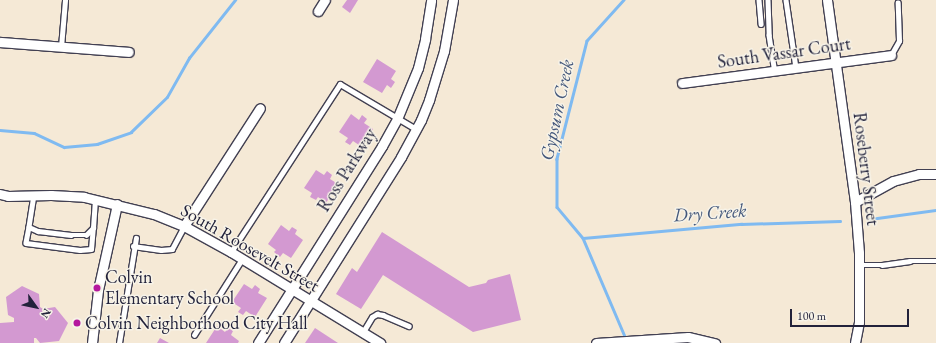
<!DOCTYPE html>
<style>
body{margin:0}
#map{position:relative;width:936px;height:343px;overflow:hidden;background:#f5e9d6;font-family:"EB Garamond",serif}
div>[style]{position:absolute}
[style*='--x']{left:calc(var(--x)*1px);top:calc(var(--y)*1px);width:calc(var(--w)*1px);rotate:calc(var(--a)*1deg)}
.stream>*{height:2.5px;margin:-1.25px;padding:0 1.25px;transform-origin:1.25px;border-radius:1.25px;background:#7fbaf1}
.building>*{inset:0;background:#d399d1}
.roads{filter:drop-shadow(1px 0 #424052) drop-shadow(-1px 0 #424052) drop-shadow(0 1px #424052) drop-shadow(0 -1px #424052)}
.lane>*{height:4.5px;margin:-2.25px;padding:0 2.25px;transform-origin:2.25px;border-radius:2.25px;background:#fff}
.street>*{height:9px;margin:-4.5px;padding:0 4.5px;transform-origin:4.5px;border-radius:4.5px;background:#fff}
.dots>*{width:11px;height:11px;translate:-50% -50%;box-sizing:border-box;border:2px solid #f7f3e8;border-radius:50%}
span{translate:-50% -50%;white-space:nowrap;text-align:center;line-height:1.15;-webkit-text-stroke:3px #f7f3e8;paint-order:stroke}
.street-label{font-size:18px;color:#22223b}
.poi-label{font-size:18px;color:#22223b}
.left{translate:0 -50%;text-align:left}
.water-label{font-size:19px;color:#43577b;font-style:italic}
.north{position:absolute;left:16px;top:287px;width:40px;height:40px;-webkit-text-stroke:3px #f7f3e8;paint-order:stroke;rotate:123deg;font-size:11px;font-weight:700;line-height:16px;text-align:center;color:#22223b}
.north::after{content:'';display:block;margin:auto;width:14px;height:18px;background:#22223b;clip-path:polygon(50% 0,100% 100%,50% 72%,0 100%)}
.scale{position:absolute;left:790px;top:309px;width:119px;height:18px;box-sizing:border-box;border:2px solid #22223b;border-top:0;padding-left:5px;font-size:12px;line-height:14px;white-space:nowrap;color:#22223b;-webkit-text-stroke:3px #f7f3e8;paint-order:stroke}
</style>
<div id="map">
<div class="stream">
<div style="--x:624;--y:0;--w:55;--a:132.1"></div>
<div style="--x:587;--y:41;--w:122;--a:104.3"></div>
<div style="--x:557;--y:159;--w:48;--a:90"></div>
<div style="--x:557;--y:207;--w:40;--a:50"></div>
<div style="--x:583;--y:238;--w:110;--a:66.9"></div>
<div style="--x:0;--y:130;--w:34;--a:5"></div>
<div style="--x:34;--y:133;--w:33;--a:25"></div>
<div style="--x:64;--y:147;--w:33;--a:-5"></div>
<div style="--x:97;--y:144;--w:36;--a:-19"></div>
<div style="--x:131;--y:132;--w:50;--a:-44.2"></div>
<div style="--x:167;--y:97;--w:45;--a:-60.6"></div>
<div style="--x:189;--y:58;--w:74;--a:-51.6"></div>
<div style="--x:870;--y:219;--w:67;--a:-7.8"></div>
<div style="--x:583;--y:238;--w:159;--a:-5.1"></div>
<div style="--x:741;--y:224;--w:99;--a:-1.7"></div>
</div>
<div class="building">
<div style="clip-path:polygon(347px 0,358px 0,350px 13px,342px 7px)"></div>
<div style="clip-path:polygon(377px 59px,396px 71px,391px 79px,395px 82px,391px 88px,387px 85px,382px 93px,363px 82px)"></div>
<div style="clip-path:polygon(351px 114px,359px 120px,362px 115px,367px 119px,364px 123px,373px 129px,362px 147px,353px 141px,350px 145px,345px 142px,348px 138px,339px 132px)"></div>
<div style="clip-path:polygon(316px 170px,324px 175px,327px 171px,332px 175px,330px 179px,338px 184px,326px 203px,318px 197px,316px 200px,310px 197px,312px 193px,304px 188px)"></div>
<div style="clip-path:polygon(281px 225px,289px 231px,292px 227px,297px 230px,295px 234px,303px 240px,291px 258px,283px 253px,280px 257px,274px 252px,276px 250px,268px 244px)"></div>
<div style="clip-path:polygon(382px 232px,469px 287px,486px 283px,488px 280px,510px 274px,521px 320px,473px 332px,383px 275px,361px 309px,336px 294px,352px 268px,357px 272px)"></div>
<div style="clip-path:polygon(244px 284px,252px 289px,255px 285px,260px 289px,258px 293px,267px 298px,255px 317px,246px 311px,243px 315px,238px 312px,241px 308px,232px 302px)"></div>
<div style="clip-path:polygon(22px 286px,39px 294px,40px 307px,43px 309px,55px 307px,68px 323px,59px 341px,40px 343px,36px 338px,34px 338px,34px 343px,0 343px,0 323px,14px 322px,14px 318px,8px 315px,6px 297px)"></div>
<div style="clip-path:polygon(217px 326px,225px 332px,228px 328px,233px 331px,231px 335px,239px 341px,238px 343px,206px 343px)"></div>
<div style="clip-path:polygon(315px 328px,338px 343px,305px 343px)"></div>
<div style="clip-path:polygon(160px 338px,169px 343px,157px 343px)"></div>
</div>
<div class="roads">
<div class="lane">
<div style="--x:759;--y:0;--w:24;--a:85"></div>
<div style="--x:768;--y:0;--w:35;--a:88"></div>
<div style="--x:769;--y:35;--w:36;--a:81"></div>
<div style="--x:786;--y:0;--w:69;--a:81.6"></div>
<div style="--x:61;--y:47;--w:47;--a:-85.1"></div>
<div style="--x:891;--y:55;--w:16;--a:-60"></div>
<div style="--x:899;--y:41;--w:38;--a:-92"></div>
<div style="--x:34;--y:195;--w:32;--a:99"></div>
<div style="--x:29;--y:227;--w:10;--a:24"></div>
<div style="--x:38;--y:231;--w:33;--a:7"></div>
<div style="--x:71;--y:235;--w:15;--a:0"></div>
<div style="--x:86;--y:235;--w:10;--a:-45"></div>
<div style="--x:93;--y:228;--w:28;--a:-86"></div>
<div style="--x:29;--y:227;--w:16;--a:101"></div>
<div style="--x:26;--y:243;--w:54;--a:7.4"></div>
<div style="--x:80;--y:250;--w:11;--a:-5"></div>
<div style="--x:91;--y:249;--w:21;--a:-85"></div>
<div style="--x:133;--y:246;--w:28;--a:8"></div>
<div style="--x:161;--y:250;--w:11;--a:-5"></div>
<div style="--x:172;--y:249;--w:26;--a:-62"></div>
<div style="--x:231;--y:252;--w:200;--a:-57"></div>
<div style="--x:340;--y:84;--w:88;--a:30.6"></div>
<div style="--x:859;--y:265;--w:23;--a:0"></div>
<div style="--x:882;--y:265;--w:28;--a:-8"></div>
<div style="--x:910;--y:261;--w:26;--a:0"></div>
<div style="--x:363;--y:332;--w:17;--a:-59"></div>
<div style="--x:372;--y:317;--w:6;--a:-31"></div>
<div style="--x:377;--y:314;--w:6;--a:9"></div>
<div style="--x:383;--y:315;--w:28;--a:23"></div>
<div style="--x:194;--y:335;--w:90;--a:-57.7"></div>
<div style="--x:119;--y:343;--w:106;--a:-80.8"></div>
</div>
<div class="street">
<div style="--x:827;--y:0;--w:204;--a:82.1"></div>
<div style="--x:855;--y:202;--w:51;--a:85.5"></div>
<div style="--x:859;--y:253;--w:69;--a:90"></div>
<div style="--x:859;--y:322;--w:21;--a:101"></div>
<div style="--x:318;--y:11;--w:13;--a:-58"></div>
<div style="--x:0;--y:42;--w:129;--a:4.4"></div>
<div style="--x:682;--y:83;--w:211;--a:-7.6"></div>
<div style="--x:0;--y:194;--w:8;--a:14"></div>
<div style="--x:8;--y:196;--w:43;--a:-1.3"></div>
<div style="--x:51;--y:195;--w:33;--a:3"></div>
<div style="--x:84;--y:197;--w:72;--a:13.7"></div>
<div style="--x:154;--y:214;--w:32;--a:22"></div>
<div style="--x:184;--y:226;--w:54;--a:29"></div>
<div style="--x:231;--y:252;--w:175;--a:31.4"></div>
<div style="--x:855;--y:202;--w:43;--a:-28.9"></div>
<div style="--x:893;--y:181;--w:27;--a:-15"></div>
<div style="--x:919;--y:174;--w:17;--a:0"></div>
<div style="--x:184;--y:226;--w:140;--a:-57.2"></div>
<div style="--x:92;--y:343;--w:53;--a:-83.5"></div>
<div style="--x:98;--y:290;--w:88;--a:-77.5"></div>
<div style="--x:258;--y:343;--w:233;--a:-57.8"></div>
<div style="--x:382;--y:146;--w:31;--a:-61"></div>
<div style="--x:397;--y:119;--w:55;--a:-67.6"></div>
<div style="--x:418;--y:68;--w:30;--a:-76"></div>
<div style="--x:425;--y:39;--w:39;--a:-81"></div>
<div style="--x:284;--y:343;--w:220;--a:-57.8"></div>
<div style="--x:401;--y:157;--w:42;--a:-61.6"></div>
<div style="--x:421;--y:120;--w:22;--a:-68"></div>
<div style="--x:429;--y:100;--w:51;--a:-73"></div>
<div style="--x:444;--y:51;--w:52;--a:-80"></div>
<div style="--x:596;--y:343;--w:92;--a:-3.7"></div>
<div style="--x:688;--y:337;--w:28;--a:13"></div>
</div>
</div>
<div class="dots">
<div style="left:97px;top:288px;background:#b5179e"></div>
<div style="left:77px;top:323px;background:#b5179e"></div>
</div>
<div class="street-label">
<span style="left:784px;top:53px;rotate:-8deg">South Vassar Court</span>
<span style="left:866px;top:169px;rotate:83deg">Roseberry Street</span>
<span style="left:347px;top:170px;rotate:-58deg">Ross Parkway</span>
<span style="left:250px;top:248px;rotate:30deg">South Roosevelt Street</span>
</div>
<div class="poi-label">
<span class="left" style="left:105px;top:288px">Colvin<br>Elementary School</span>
<span class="left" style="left:85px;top:323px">Colvin Neighborhood City Hall</span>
</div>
<div class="water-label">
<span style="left:557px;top:110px;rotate:-78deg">Gypsum Creek</span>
<span style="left:710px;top:213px;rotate:-4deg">Dry Creek</span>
</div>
<div class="north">N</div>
<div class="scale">100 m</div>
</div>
